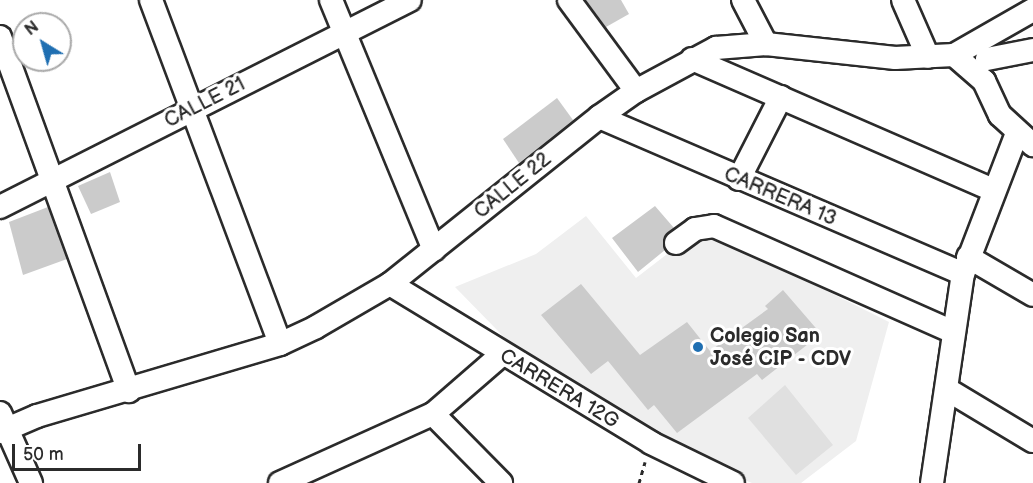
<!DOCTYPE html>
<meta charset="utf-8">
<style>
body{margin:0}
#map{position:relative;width:1033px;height:483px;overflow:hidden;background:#fff;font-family:"Balsamiq Sans",sans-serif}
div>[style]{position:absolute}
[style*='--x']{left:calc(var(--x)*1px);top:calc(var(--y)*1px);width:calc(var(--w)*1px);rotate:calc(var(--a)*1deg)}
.built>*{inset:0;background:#efefef}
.green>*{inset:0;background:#e0e0e0}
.building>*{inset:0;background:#cbcbcb}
.path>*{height:3px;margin-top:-1.5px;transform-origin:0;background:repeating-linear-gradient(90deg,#2b2b2b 0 4.5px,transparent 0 9px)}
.roads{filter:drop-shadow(2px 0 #2b2b2b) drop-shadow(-2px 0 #2b2b2b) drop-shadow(0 2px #2b2b2b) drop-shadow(0 -2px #2b2b2b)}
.minor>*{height:22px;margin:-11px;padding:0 11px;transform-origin:11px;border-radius:11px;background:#fff}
.dots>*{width:16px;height:16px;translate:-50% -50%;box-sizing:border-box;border:3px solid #fff;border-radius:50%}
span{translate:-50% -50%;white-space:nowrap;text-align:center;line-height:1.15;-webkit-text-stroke:6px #fff;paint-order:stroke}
.street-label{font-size:20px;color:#2b2b2b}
.poi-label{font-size:20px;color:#2b2b2b;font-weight:700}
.left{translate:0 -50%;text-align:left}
.north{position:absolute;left:12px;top:12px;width:60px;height:60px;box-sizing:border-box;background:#fff;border:2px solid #aaa;border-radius:50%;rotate:323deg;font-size:16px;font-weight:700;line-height:24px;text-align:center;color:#2b2b2b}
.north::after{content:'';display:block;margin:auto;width:21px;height:27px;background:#1f6fb2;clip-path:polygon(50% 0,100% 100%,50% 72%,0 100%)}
.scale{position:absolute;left:12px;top:444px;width:129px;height:27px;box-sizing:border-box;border:3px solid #2b2b2b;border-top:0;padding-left:8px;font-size:18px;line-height:21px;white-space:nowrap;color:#2b2b2b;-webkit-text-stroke:4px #fff;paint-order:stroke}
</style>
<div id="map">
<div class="built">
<div style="clip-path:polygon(586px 216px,636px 278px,701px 228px,889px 322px,856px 441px,801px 483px,752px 483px,709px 466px,538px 372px,455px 287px,536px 254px)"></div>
</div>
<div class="green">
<div style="clip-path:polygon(785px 385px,833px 445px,796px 475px,748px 418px)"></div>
</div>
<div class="building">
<div style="clip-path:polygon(586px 0,621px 0,629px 14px,606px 27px)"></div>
<div style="clip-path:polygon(557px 98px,573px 120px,519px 163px,503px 139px)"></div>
<div style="clip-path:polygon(110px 172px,120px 202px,91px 214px,78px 186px)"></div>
<div style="clip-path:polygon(655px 206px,674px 228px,663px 238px,665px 250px,638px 272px,612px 238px)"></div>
<div style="clip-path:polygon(48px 207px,67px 259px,23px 275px,9px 222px)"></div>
<div style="clip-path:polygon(581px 284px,640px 355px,687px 322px,710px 351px,768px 309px,765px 306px,783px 290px,821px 334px,762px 380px,757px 374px,677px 433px,654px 405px,648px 410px,608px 361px,591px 374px,541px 315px)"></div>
</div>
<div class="path">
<div style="--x:639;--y:483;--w:22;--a:-74"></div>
</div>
<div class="roads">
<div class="minor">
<div style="--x:151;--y:0;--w:367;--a:69.4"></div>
<div style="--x:331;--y:0;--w:270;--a:67.6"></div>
<div style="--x:569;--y:0;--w:113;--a:53.6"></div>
<div style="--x:743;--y:0;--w:50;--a:62.4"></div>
<div style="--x:903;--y:0;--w:62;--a:66.3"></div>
<div style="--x:0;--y:37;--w:377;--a:70"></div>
<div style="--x:954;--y:55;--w:40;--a:41"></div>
<div style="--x:984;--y:81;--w:38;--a:65"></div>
<div style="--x:1000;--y:115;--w:45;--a:42.3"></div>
<div style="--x:692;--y:59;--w:328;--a:23.5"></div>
<div style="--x:987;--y:59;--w:47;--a:-11.1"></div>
<div style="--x:599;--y:117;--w:396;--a:23.3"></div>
<div style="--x:739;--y:179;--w:92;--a:-62.9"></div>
<div style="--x:0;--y:207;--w:459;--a:-26.8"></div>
<div style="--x:676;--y:243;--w:24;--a:-36"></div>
<div style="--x:695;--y:229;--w:19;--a:-9"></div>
<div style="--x:714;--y:226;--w:261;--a:23.9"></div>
<div style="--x:968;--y:257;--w:75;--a:30.3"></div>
<div style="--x:390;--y:284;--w:306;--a:31.3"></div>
<div style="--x:651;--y:443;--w:91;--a:26"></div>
<div style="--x:948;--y:390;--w:99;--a:31"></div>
<div style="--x:0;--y:413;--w:77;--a:66.1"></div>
<div style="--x:433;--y:414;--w:97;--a:45.4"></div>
<div style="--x:0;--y:432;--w:40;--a:-23.4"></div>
<div style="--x:37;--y:416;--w:253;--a:-16.5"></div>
<div style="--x:280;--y:344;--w:40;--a:-25"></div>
<div style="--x:316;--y:327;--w:86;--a:-30.2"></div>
<div style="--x:390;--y:284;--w:268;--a:-38.6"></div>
<div style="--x:599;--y:117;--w:45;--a:-35.1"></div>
<div style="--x:636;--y:91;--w:91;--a:-28.3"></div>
<div style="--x:716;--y:48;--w:50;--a:-4.6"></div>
<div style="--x:766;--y:44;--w:130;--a:6.2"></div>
<div style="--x:895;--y:58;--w:59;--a:-2.9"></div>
<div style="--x:954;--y:55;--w:91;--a:-29.7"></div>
<div style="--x:280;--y:483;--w:168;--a:-24.3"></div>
<div style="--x:433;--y:414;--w:90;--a:-40.9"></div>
<div style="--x:932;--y:483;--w:211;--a:-81.6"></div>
<div style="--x:963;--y:274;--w:151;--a:-69"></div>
</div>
</div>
<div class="dots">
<div style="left:698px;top:347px;background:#1f6fb2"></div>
</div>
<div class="street-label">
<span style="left:205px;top:103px;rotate:-27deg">CALLE 21</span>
<span style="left:513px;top:186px;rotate:-39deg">CALLE 22</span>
<span style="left:780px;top:197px;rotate:23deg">CARRERA 13</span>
<span style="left:559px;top:389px;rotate:31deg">CARRERA 12G</span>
</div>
<div class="poi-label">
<span class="left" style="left:710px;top:348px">Colegio San<br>José CIP - CDV</span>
</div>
<div class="north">N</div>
<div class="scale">50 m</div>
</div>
